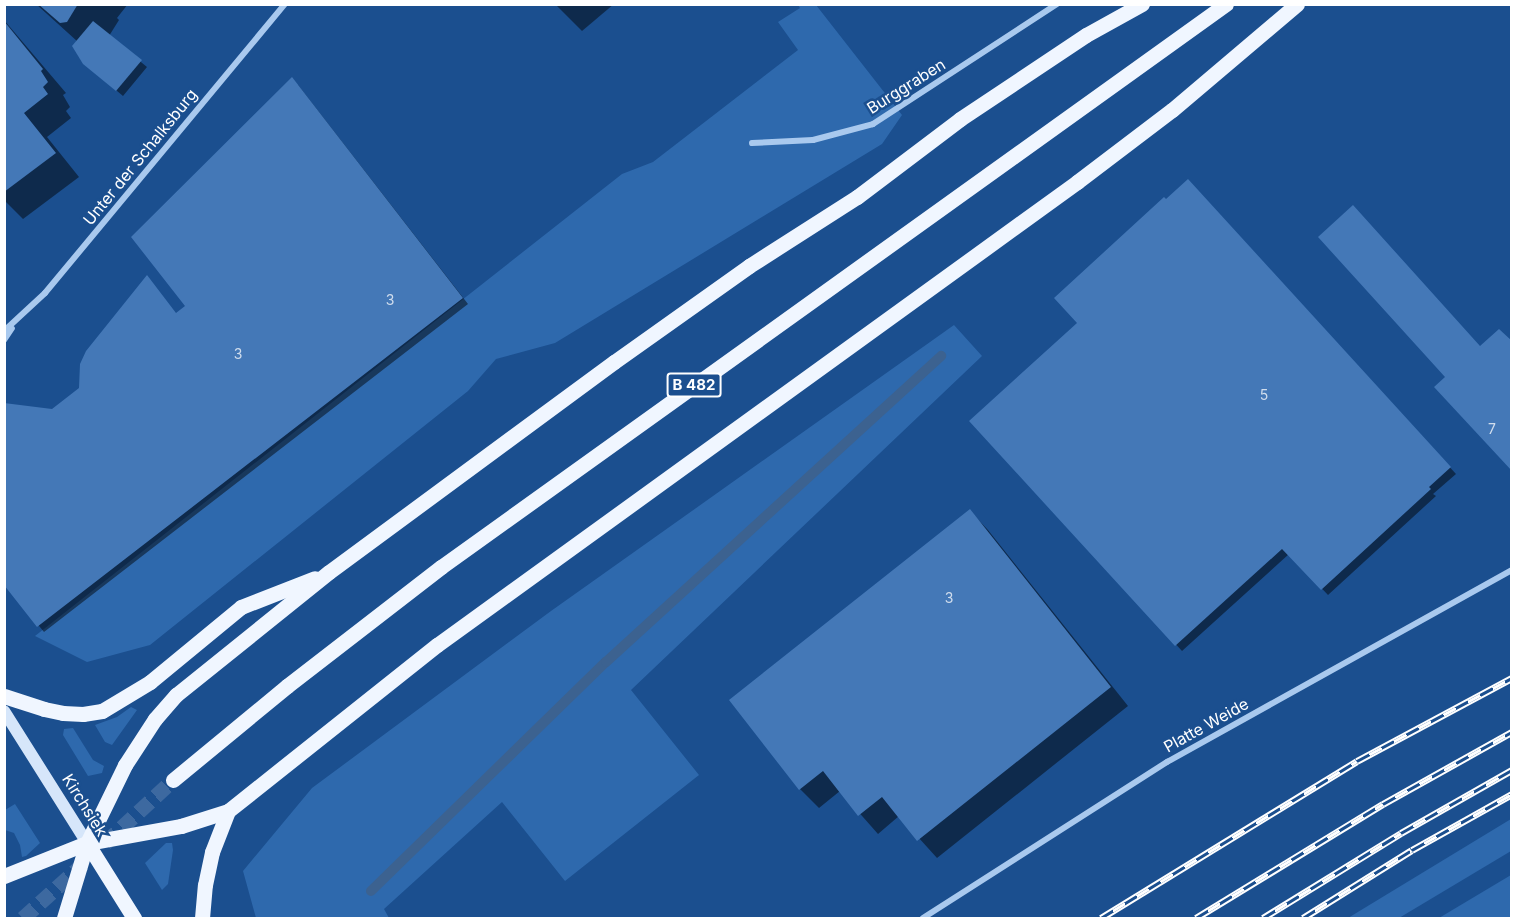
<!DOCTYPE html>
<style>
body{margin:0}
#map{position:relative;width:1516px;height:923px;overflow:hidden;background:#1b4f8f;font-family:Inter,sans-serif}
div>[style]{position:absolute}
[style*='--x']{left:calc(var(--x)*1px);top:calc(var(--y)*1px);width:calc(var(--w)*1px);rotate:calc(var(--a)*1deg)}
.green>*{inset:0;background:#2e69ad}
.shadow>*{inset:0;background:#0007}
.stream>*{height:10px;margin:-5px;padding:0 5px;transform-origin:5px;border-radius:5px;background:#3c6290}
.building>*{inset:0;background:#4478b7}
.primary-tunnel>*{height:15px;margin-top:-7.5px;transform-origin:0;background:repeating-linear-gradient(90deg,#3d69a0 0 15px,transparent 0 23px)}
.street>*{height:6px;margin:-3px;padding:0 3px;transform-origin:3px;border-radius:3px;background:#a9c9ee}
.secondary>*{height:12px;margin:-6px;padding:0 6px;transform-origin:6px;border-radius:6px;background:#d6e6fa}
.primary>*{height:15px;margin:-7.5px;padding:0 7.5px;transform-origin:7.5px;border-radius:7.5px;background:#f0f6ff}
.rail>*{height:7px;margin-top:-3.5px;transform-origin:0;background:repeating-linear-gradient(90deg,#1b4f8f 0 14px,#fff 0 28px);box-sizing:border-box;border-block:2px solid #fff}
span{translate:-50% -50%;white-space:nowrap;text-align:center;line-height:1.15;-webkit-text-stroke:5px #1b4f8f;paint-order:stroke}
.number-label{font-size:14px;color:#d0dded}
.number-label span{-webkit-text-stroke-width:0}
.shield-label span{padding:2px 4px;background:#1b4f8f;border:2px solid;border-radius:4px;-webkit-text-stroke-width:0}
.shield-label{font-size:15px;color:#fff;font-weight:700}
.street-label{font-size:16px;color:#fff}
.frame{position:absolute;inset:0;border:6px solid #fff;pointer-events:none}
</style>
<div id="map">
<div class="green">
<div style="clip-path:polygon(798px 5px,816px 5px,902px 115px,882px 144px,555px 343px,496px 359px,468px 391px,150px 645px,87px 662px,35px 636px,622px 174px,653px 162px,798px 50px,778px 22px,800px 8px)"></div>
<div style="clip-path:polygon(954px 325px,982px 356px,631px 690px,699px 775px,565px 881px,502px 802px,384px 909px,389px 918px,256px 918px,243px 871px,312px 788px,551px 611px)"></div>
<div style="clip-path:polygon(131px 707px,137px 710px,112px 745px,105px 742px,95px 725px,117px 717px)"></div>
<div style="clip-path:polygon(73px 728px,93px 760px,104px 766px,102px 773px,88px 776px,63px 735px,64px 729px)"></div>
<div style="clip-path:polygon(15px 804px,40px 843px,26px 856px,22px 857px,20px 845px,14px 833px,5px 830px,5px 810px)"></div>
<div style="clip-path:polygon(1511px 819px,1511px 851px,1399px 918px,1348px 918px)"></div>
<div style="clip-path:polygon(166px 843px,172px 843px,173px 850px,168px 884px,162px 890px,145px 863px)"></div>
<div style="clip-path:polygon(1511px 875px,1511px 918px,1439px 918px)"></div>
</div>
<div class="shadow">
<div style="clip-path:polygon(36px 4px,128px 4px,117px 18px,119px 20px,109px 36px,147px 67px,123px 96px,91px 69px,78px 42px)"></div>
<div style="clip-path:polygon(555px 4px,614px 4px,582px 31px)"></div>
<div style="clip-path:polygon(4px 20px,66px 93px,63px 95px,70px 107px,66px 111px,71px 118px,47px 137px,79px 177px,23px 219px,4px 200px)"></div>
<div style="clip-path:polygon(298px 85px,468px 304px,44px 632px,4px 583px,52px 410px,187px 306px)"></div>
<div style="clip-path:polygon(1194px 187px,1456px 474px,1433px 494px,1436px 496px,1328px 595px,1289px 554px,1182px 651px,972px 421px,1079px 323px,1166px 201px)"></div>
<div style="clip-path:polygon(970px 511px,988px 530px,1128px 706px,937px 858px,899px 816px,878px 834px,840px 791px,819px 808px,800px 789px,731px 701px)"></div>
</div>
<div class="stream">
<div style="--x:371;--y:891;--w:328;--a:-44.3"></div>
<div style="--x:606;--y:662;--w:454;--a:-42.4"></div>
</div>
<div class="building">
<div style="clip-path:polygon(38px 4px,78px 4px,67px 22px,60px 23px)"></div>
<div style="clip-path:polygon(4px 21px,43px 69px,41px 71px,48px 82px,43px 87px,48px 94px,24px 113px,56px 153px,4px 192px)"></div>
<div style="clip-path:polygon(93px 21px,142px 60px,116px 91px,83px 64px,72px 46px)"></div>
<div style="clip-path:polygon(292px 77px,463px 298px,37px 627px,4px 585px,4px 403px,52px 409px,79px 388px,80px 364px,86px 351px,147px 275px,176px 313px,185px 306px,131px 237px)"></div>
<div style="clip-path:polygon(1188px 179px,1451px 467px,1429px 487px,1431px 489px,1321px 590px,1282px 549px,1175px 646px,969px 421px,1077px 323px,1054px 298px,1164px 197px,1166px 199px)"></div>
<div style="clip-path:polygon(1353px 205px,1480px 346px,1499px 329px,1512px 341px,1512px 471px,1434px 387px,1445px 377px,1318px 237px)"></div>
<div style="clip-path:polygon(970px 509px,1111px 687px,917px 841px,882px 797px,858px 816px,823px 771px,799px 790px,729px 700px)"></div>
</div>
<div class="primary-tunnel">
<div style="--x:105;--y:843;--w:93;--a:-42.8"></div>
<div style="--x:23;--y:918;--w:81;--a:-42"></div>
</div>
<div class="street">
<div style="--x:752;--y:143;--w:61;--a:-2.8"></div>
<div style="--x:813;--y:140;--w:62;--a:-14.9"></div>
<div style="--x:873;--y:124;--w:220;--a:-33.1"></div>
<div style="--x:4;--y:331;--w:56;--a:-42.8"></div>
<div style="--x:45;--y:293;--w:376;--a:-50.3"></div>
<div style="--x:4;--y:340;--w:14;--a:-56"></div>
<div style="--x:923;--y:918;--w:290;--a:-32.6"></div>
<div style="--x:1167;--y:762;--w:395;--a:-29.1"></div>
</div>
<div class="secondary">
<div style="--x:4;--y:711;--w:156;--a:57.8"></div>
</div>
<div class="primary">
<div style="--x:4;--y:696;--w:42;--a:18"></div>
<div style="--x:44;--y:709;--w:19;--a:12"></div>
<div style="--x:63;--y:713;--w:20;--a:3"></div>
<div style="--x:83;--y:714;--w:19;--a:-9"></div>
<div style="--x:102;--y:711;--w:56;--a:-31.1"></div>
<div style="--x:150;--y:682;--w:118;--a:-39.5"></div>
<div style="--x:241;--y:607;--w:79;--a:-21.4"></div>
<div style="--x:173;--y:780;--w:148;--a:-39.5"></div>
<div style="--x:287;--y:686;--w:195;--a:-37.7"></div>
<div style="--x:441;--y:567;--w:966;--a:-35.65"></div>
<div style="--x:87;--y:843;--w:89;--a:57.9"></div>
<div style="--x:4;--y:876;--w:89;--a:-21.7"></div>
<div style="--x:87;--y:843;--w:96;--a:-10.3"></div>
<div style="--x:181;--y:826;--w:49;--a:-17.7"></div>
<div style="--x:228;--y:811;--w:267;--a:-38.5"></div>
<div style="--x:437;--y:645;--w:790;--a:-35.88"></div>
<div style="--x:1077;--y:182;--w:119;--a:-37.2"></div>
<div style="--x:1172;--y:110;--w:164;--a:-40.3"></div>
<div style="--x:64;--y:918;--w:78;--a:-73"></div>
<div style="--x:87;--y:843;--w:87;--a:-64"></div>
<div style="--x:125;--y:765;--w:55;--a:-56.9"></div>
<div style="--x:155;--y:719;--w:32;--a:-49"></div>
<div style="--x:176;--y:695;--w:196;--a:-38.8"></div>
<div style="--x:329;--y:572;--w:354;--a:-36.4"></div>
<div style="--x:614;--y:362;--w:166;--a:-35.4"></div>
<div style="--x:749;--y:266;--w:128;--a:-32.6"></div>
<div style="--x:857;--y:197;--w:129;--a:-37.1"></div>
<div style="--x:960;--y:119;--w:151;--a:-33.7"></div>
<div style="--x:1086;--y:35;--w:64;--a:-29"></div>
<div style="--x:202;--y:918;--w:33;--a:-85"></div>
<div style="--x:205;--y:885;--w:34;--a:-78"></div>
<div style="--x:212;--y:852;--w:44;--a:-68.7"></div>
</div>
<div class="rail">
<div style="--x:1101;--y:918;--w:300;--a:-31.5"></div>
<div style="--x:1357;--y:761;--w:176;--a:-28.2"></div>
<div style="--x:1196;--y:918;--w:219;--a:-31.4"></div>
<div style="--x:1383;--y:804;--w:148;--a:-29.2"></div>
<div style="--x:1263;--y:918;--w:162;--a:-31.6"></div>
<div style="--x:1401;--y:833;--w:128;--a:-29.6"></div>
<div style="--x:1303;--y:918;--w:128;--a:-32"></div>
<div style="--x:1412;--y:850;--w:115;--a:-29.2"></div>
</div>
<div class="number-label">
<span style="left:390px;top:300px">3</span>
<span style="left:238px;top:354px">3</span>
<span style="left:1264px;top:395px">5</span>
<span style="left:1492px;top:429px">7</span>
<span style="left:949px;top:598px">3</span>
</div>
<div class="shield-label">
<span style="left:694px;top:385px">B 482</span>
</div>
<div class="street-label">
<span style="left:906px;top:86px;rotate:-32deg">Burggraben</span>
<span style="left:140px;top:157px;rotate:-51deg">Unter der Schalksburg</span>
<span style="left:1206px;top:725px;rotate:-29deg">Platte Weide</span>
<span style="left:85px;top:805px;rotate:58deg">Kirchsiek</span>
</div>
<div class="frame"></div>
</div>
